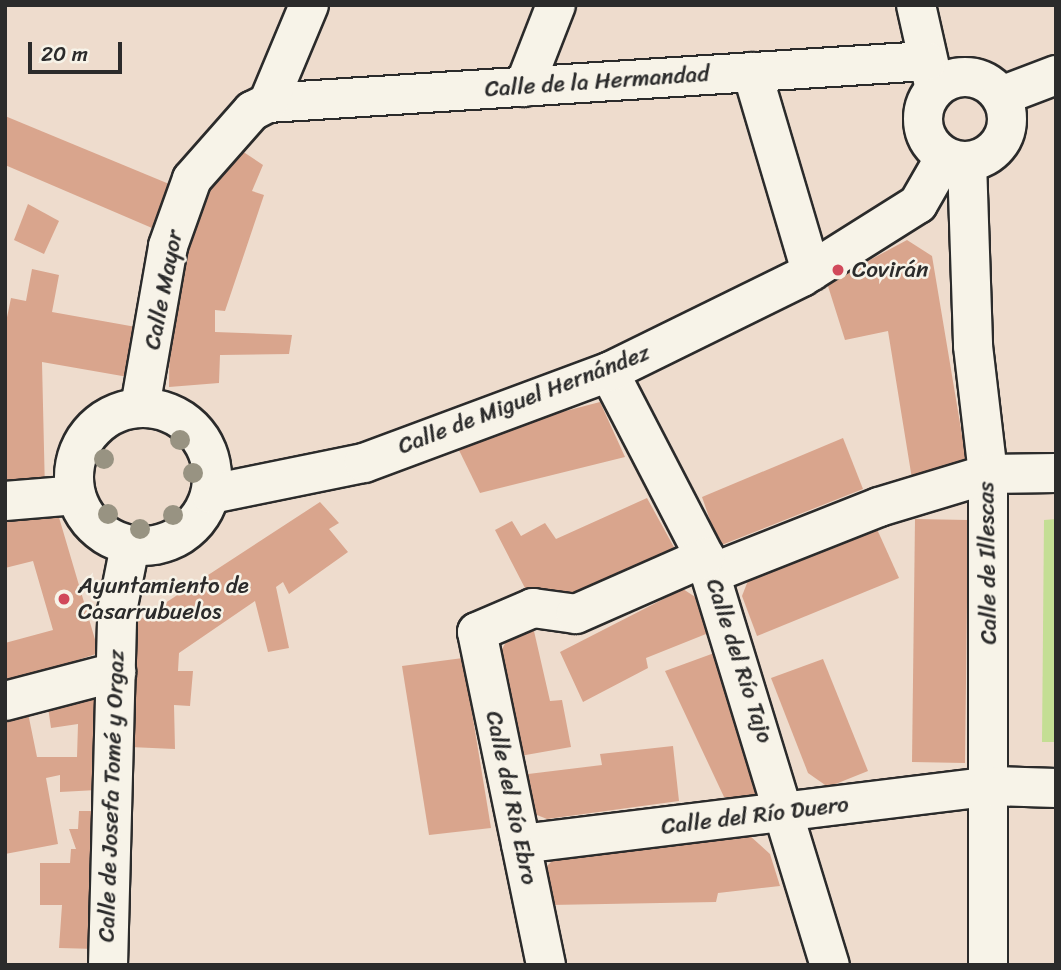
<!DOCTYPE html>
<meta charset="utf-8">
<style>
body{margin:0}
#map{position:relative;width:1061px;height:970px;overflow:hidden;background:#eedccd;font-family:Sriracha,sans-serif}
div>[style]{position:absolute}
[style*='--x']{left:calc(var(--x)*1px);top:calc(var(--y)*1px);width:calc(var(--w)*1px);rotate:calc(var(--a)*1deg)}
.green>*{inset:0;background:#c4de94}
.building>*{inset:0;background:#d9a58d}
.roads{filter:drop-shadow(2px 0 #2b2b2b) drop-shadow(-2px 0 #2b2b2b) drop-shadow(0 2px #2b2b2b) drop-shadow(0 -2px #2b2b2b)}
.minor>*{height:38px;margin:-19px;padding:0 19px;transform-origin:19px;border-radius:19px;background:#f7f3e8}
.minor>.ring{margin:-19px;padding:0;box-sizing:content-box;background:none;border:38px solid #f7f3e8;border-radius:50%}
.trees>*{width:20px;height:20px;margin:-10px;border-radius:50%;background:#989382}
.dots>*{width:19px;height:19px;translate:-50% -50%;box-sizing:border-box;border:4px solid #f7f3e8;border-radius:50%}
span{translate:-50% -50%;white-space:nowrap;text-align:center;line-height:1.15;-webkit-text-stroke:5px #f7f3e8;paint-order:stroke}
.street-label{font-size:23px;color:#2b2b2b}
.poi-label{font-size:23px;color:#2b2b2b}
.left{translate:0 -50%;text-align:left}
.frame{position:absolute;inset:0;border:7px solid #2b2b2b;pointer-events:none}
.scale{position:absolute;left:28px;top:42px;width:94px;height:32px;box-sizing:border-box;border:4px solid #2b2b2b;border-top:0;padding-left:9px;font-size:21px;line-height:24px;white-space:nowrap;color:#2b2b2b;-webkit-text-stroke:5px #f7f3e8;paint-order:stroke}
</style>
<div id="map">
<div class="green">
<div style="clip-path:polygon(1056px 519px,1056px 742px,1042px 742px,1044px 520px)"></div>
</div>
<div class="building">
<div style="clip-path:polygon(5px 116px,174px 186px,159px 231px,5px 165px)"></div>
<div style="clip-path:polygon(239px 149px,263px 165px,252px 191px,264px 195px,225px 311px,215px 310px,215px 332px,292px 335px,289px 354px,220px 355px,219px 383px,169px 387px,170px 302px,213px 183px)"></div>
<div style="clip-path:polygon(28px 204px,59px 221px,44px 254px,14px 240px)"></div>
<div style="clip-path:polygon(907px 240px,932px 256px,966px 459px,952px 476px,912px 479px,888px 331px,845px 340px,827px 283px)"></div>
<div style="clip-path:polygon(32px 269px,59px 275px,52px 312px,136px 327px,128px 377px,42px 362px,45px 492px,5px 487px,5px 327px,11px 298px,26px 301px)"></div>
<div style="clip-path:polygon(600px 402px,625px 457px,480px 493px,454px 440px)"></div>
<div style="clip-path:polygon(843px 438px,863px 489px,719px 546px,702px 497px)"></div>
<div style="clip-path:polygon(647px 498px,675px 549px,572px 600px,526px 590px,495px 530px,512px 521px,521px 536px,545px 523px,556px 539px)"></div>
<div style="clip-path:polygon(320px 502px,339px 523px,329px 529px,348px 552px,289px 594px,283px 582px,276px 587px,289px 648px,268px 652px,255px 601px,179px 653px,178px 671px,193px 671px,190px 706px,174px 705px,175px 749px,130px 747px,133px 624px)"></div>
<div style="clip-path:polygon(58px 514px,99px 653px,5px 684px,5px 643px,53px 630px,33px 561px,5px 568px,5px 522px)"></div>
<div style="clip-path:polygon(915px 519px,968px 520px,965px 763px,912px 762px)"></div>
<div style="clip-path:polygon(876px 527px,899px 578px,757px 636px,742px 596px,749px 578px)"></div>
<div style="clip-path:polygon(683px 589px,703px 602px,716px 630px,646px 658px,648px 668px,583px 702px,560px 652px)"></div>
<div style="clip-path:polygon(534px 631px,550px 701px,562px 700px,571px 747px,520px 756px,499px 655px,508px 638px)"></div>
<div style="clip-path:polygon(717px 652px,768px 781px,758px 798px,724px 797px,665px 671px)"></div>
<div style="clip-path:polygon(463px 658px,491px 828px,429px 835px,402px 666px)"></div>
<div style="clip-path:polygon(823px 659px,868px 771px,828px 787px,808px 773px,771px 678px)"></div>
<div style="clip-path:polygon(102px 692px,97px 790px,60px 792px,60px 775px,46px 778px,58px 844px,5px 854px,5px 719px,28px 713px,37px 757px,77px 757px,78px 724px,51px 728px,48px 707px)"></div>
<div style="clip-path:polygon(673px 746px,679px 801px,547px 819px,527px 811px,520px 775px,602px 765px,600px 754px)"></div>
<div style="clip-path:polygon(79px 811px,97px 811px,96px 949px,59px 948px,62px 905px,40px 905px,40px 863px,70px 863px,71px 849px,76px 849px,69px 829px,78px 829px)"></div>
<div style="clip-path:polygon(749px 835px,770px 854px,780px 886px,718px 893px,716px 902px,550px 905px,541px 872px,555px 858px)"></div>
</div>
<div class="roads">
<div class="minor">
<div style="--x:916;--y:5;--w:82;--a:77.3"></div>
<div style="--x:752;--y:72;--w:208;--a:73.5"></div>
<div class="ring" style="left:923px;top:77px;width:46px;height:46px"></div>
<div style="--x:524;--y:87;--w:88;--a:-68.7"></div>
<div style="--x:1001;--y:96;--w:59;--a:-20.9"></div>
<div style="--x:268;--y:103;--w:660;--a:-3.65"></div>
<div style="--x:967;--y:162;--w:184;--a:88.1"></div>
<div style="--x:973;--y:346;--w:129;--a:83.3"></div>
<div style="--x:988;--y:474;--w:491;--a:90"></div>
<div style="--x:609;--y:372;--w:208;--a:62.6"></div>
<div style="--x:705;--y:557;--w:427;--a:73"></div>
<div style="--x:140;--y:407;--w:163;--a:-80.1"></div>
<div style="--x:168;--y:246;--w:71;--a:-70.3"></div>
<div style="--x:192;--y:179;--w:91;--a:-48.6"></div>
<div style="--x:252;--y:111;--w:18;--a:-27"></div>
<div style="--x:268;--y:103;--w:106;--a:-67.3"></div>
<div class="ring" style="left:74px;top:408px;width:100px;height:100px"></div>
<div style="--x:211;--y:494;--w:156;--a:-11.5"></div>
<div style="--x:364;--y:463;--w:261;--a:-20.4"></div>
<div style="--x:609;--y:372;--w:215;--a:-26.2"></div>
<div style="--x:802;--y:277;--w:137;--a:-32.2"></div>
<div style="--x:918;--y:204;--w:54;--a:-60.1"></div>
<div style="--x:5;--y:501;--w:71;--a:-4.8"></div>
<div style="--x:710;--y:574;--w:182;--a:-21.6"></div>
<div style="--x:879;--y:507;--w:114;--a:-16.8"></div>
<div style="--x:988;--y:474;--w:68;--a:-0.8"></div>
<div style="--x:5;--y:701;--w:115;--a:-14.6"></div>
<div style="--x:521;--y:844;--w:473;--a:-7"></div>
<div style="--x:990;--y:786;--w:66;--a:1.7"></div>
<div style="--x:108;--y:965;--w:354;--a:-88.5"></div>
<div style="--x:117;--y:611;--w:66;--a:-78.7"></div>
<div style="--x:546;--y:965;--w:340;--a:-101.7"></div>
<div style="--x:477;--y:632;--w:61;--a:-23.2"></div>
<div style="--x:533;--y:608;--w:43;--a:7.9"></div>
<div style="--x:576;--y:614;--w:141;--a:-23.8"></div>
</div>
</div>
<div class="trees">
<div style="left:180px;top:440px"></div>
<div style="left:104px;top:459px"></div>
<div style="left:193px;top:473px"></div>
<div style="left:108px;top:514px"></div>
<div style="left:173px;top:515px"></div>
<div style="left:140px;top:529px"></div>
</div>
<div class="dots">
<div style="left:838px;top:270px;background:#d1495b"></div>
<div style="left:64px;top:599px;background:#d1495b"></div>
</div>
<div class="street-label">
<span style="left:597px;top:82px;rotate:-4deg">Calle de la Hermandad</span>
<span style="left:164px;top:290px;rotate:-79deg">Calle Mayor</span>
<span style="left:524px;top:400px;rotate:-21deg">Calle de Miguel Hernández</span>
<span style="left:988px;top:563px;rotate:-91deg">Calle de Illescas</span>
<span style="left:739px;top:661px;rotate:72deg">Calle del Río Tajo</span>
<span style="left:112px;top:796px;rotate:-88deg">Calle de Josefa Tomé y Orgaz</span>
<span style="left:511px;top:798px;rotate:78deg">Calle del Río Ebro</span>
<span style="left:755px;top:816px;rotate:-7deg">Calle del Río Duero</span>
</div>
<div class="poi-label">
<span class="left" style="left:852px;top:270px">Covirán</span>
<span class="left" style="left:78px;top:599px">Ayuntamiento de<br>Casarrubuelos</span>
</div>
<div class="frame"></div>
<div class="scale">20 m</div>
</div>
